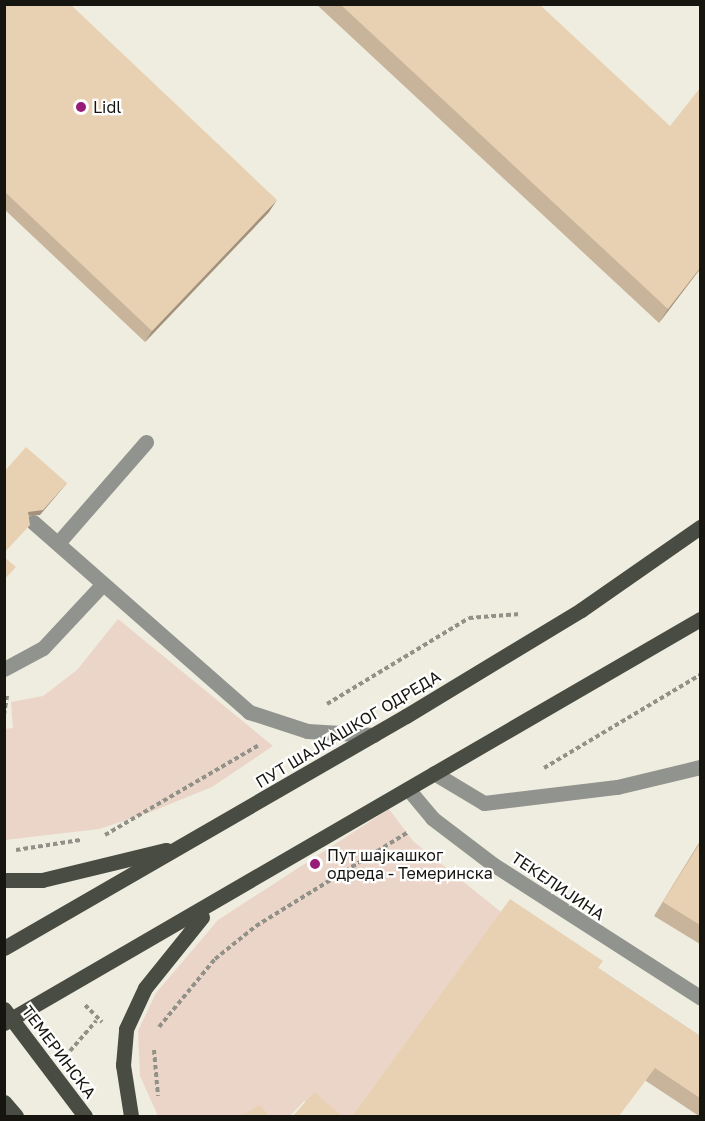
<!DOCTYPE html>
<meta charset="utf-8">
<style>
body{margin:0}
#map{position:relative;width:705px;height:1121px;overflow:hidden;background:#efeddf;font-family:"Golos Text",sans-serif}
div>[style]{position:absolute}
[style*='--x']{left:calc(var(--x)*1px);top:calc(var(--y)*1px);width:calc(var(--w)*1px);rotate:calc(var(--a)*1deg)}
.green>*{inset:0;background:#ebd5c9}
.path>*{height:4px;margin-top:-2px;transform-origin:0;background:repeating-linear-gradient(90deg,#929187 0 4.5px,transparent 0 7.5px)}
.minor>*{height:15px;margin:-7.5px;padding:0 7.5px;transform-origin:7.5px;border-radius:7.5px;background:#91938e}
.major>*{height:15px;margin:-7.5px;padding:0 7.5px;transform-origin:7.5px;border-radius:7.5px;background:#494c42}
.wall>*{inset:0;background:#c8b49a}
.shaded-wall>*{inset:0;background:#a2927d}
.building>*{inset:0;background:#e8d1b3}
.dots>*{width:16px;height:16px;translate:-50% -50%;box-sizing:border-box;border:3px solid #fff;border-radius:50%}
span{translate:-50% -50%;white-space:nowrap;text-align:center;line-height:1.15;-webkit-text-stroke:4.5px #fff;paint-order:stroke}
.poi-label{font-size:16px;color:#161510}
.left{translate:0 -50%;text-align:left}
.street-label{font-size:16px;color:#161510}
.frame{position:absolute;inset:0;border:6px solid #161510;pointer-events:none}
</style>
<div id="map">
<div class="green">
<div style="clip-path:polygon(118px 619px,273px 746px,212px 787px,148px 813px,99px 829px,5px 840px,4px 729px,13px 728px,11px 702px,43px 696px,77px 670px)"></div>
<div style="clip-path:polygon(389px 809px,413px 841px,501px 912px,352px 1116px,323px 1116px,304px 1101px,290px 1116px,158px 1116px,140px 1076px,138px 1031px,156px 993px,218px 920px)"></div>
</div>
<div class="path">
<div style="--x:327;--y:704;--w:166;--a:-31.2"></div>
<div style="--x:469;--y:618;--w:51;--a:-4.5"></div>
<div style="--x:4;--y:715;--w:20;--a:-81"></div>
<div style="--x:544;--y:768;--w:182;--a:-30.8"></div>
<div style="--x:105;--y:835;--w:178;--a:-30.3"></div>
<div style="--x:16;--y:850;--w:65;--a:-8.9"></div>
<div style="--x:85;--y:1005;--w:24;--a:45"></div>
<div style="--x:159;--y:1027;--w:88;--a:-50.5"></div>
<div style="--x:215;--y:959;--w:53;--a:-38.8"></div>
<div style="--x:256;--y:926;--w:179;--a:-31.7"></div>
<div style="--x:154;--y:1050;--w:46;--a:85"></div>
<div style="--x:70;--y:1051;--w:40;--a:-49"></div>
</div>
<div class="minor">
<div style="--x:33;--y:522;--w:288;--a:41.3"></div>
<div style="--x:249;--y:712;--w:61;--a:18.1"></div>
<div style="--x:307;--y:731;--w:67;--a:3.4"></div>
<div style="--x:58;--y:543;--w:134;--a:-48.9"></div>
<div style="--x:4;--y:669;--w:44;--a:-28.3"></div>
<div style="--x:43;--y:648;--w:86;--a:-46.9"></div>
<div style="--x:434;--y:773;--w:58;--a:31"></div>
<div style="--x:484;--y:803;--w:134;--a:-6.9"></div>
<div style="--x:617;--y:787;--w:85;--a:-13.5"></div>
<div style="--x:408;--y:789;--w:38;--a:50"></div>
<div style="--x:432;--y:818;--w:78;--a:37.2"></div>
<div style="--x:494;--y:865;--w:245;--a:32.7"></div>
</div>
<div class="major">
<div style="--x:4;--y:880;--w:38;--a:0"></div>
<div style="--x:42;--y:880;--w:128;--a:-13.6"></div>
<div style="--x:4;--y:948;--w:464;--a:-30"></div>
<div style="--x:406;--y:716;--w:205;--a:-31.2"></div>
<div style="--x:581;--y:610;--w:145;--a:-34.9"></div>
<div style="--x:4;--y:1009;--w:134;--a:52.9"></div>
<div style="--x:4;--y:1023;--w:805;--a:-30.13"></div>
<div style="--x:4;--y:1102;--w:18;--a:49"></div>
<div style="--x:131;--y:1116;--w:52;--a:-98.9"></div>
<div style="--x:123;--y:1065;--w:36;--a:-85"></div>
<div style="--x:126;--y:1029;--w:45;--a:-65.1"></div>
<div style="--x:145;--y:988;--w:91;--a:-51.2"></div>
</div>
<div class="wall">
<div style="clip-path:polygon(4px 4px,269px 212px,145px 342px,4px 209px)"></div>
<div style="clip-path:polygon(316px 4px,539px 4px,700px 269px,659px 323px)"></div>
<div style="clip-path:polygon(700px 841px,700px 944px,654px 916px)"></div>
<div style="clip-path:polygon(598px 968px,700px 1036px,700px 1116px,699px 1116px,646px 1081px)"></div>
</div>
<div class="shaded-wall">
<div style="clip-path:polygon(277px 200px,269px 212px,145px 342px,152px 331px)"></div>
<div style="clip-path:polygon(700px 268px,700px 269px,659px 323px,668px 309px)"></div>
<div style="clip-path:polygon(67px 483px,40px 515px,25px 516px,28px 512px)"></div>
</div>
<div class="building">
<div style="clip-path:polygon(4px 4px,70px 4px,277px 200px,152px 331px,4px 191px)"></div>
<div style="clip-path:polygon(340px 4px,539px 4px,670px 126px,700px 88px,700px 268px,668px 309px)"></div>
<div style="clip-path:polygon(26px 447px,67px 483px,43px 510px,28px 512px,30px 525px,4px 553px,4px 472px)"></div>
<div style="clip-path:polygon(4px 557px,16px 567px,4px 580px)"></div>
<div style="clip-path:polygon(700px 843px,700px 925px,663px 902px)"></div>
<div style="clip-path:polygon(510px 899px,603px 961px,598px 968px,700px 1036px,700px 1098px,655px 1068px,619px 1116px,352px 1116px)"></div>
<div style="clip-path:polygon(314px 1092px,342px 1116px,293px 1116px)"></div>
<div style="clip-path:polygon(260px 1105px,269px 1116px,240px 1116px)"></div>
</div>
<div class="dots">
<div style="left:81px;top:107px;background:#961c77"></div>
<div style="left:315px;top:864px;background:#961c77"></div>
</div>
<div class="poi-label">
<span class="left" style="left:93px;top:107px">Lidl</span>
<span class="left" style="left:327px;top:864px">Пут шајкашког<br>одреда - Темеринска</span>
</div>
<div class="street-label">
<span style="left:348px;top:729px;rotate:-31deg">ПУТ ШАЈКАШКОГ ОДРЕДА</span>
<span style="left:558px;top:886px;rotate:34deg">ТЕКЕЛИЈИНА</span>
<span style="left:59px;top:1052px;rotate:53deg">ТЕМЕРИНСКА</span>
</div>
<div class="frame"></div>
</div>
